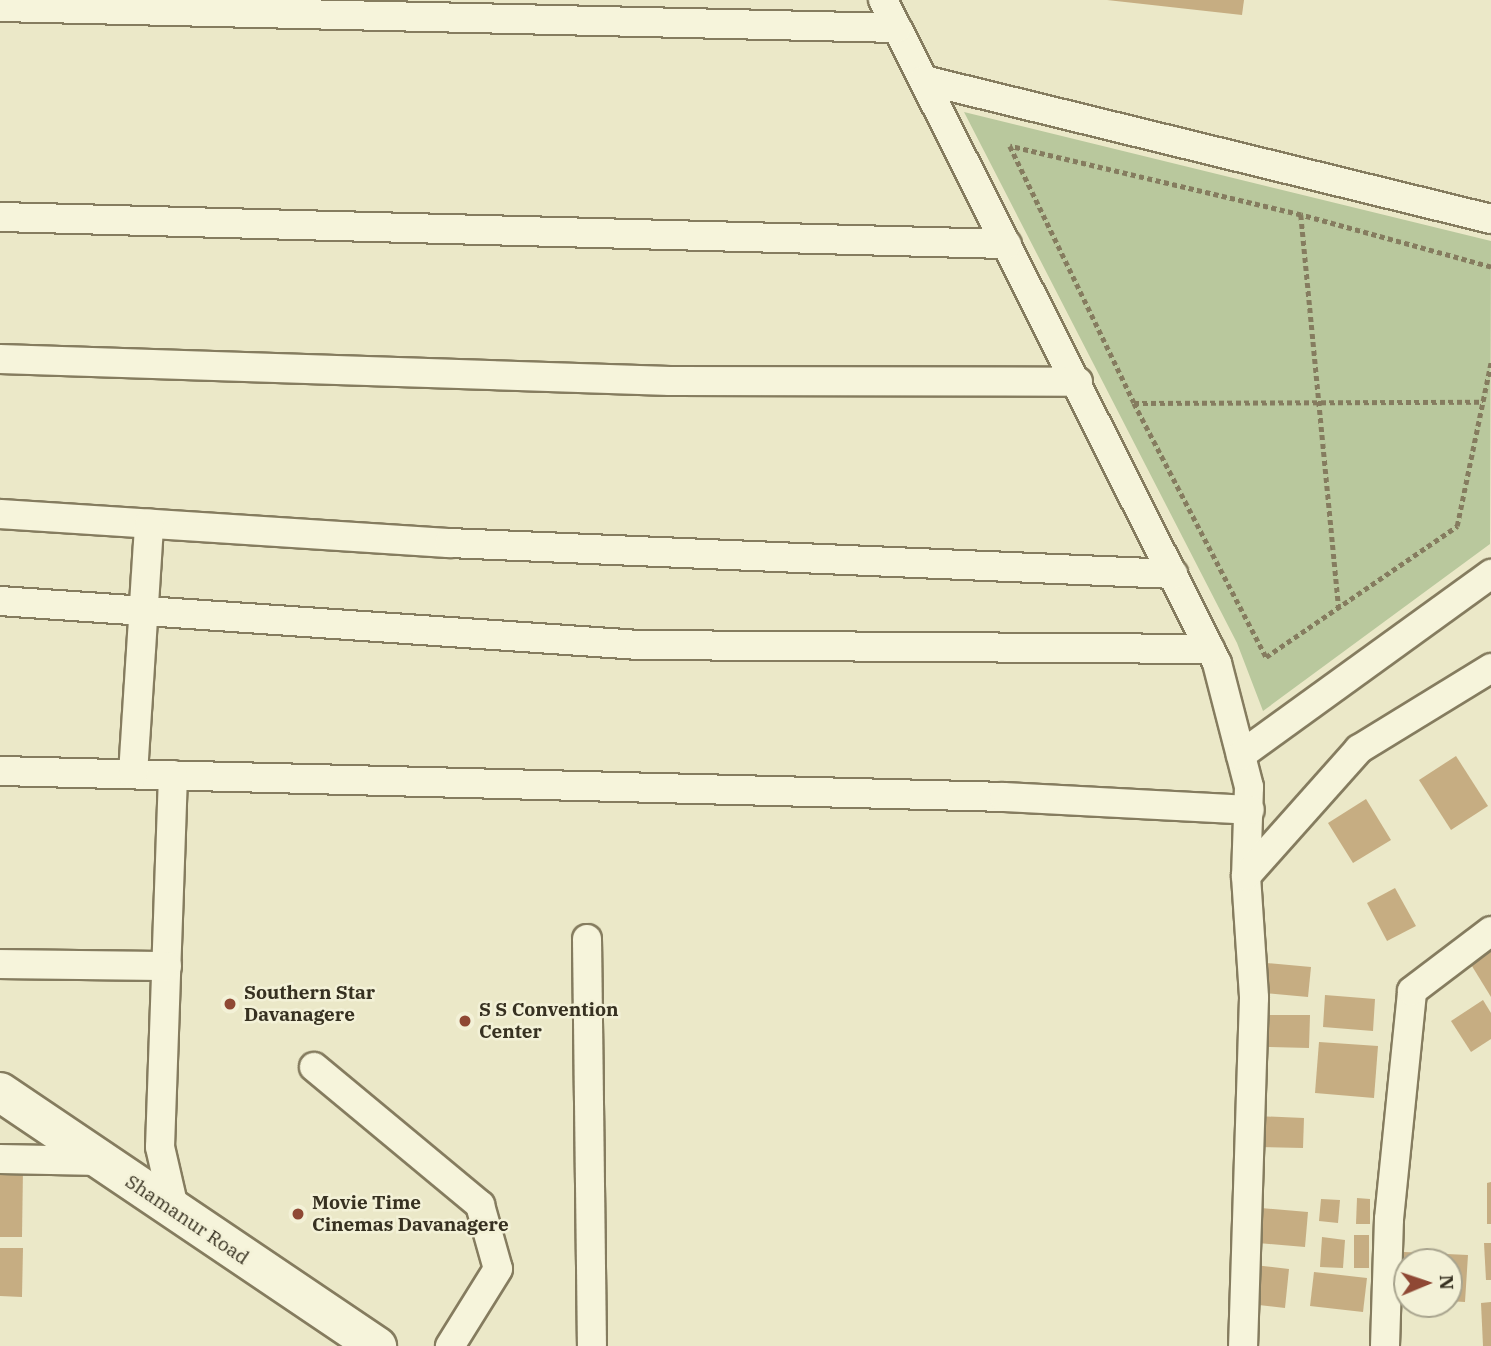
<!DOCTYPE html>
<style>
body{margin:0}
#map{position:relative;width:1491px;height:1346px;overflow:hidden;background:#ebe8c8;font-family:"IBM Plex Serif",serif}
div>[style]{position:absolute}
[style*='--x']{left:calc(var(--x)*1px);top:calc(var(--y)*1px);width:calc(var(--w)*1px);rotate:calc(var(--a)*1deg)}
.green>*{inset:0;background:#b9c89d}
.building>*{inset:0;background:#c6ad82}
.path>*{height:4.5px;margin-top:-2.25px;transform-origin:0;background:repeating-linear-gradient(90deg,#857c5f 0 5px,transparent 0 8.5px)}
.roads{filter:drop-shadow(2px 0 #857c5f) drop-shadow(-2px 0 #857c5f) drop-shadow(0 2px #857c5f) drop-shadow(0 -2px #857c5f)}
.minor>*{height:28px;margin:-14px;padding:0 14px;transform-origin:14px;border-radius:14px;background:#f6f4db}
.secondary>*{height:38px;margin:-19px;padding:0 19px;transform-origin:19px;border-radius:19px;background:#f6f4db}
.dots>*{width:19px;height:19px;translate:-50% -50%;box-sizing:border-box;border:4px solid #f3f1d7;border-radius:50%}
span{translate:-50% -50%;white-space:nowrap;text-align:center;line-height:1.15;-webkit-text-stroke:5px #f3f1d7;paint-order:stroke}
.poi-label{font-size:19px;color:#373121;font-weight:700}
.left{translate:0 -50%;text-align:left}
.street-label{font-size:19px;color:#373121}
.north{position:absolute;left:1393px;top:1248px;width:70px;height:70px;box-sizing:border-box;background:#f3f1d7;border:2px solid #a8a48e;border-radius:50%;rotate:88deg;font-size:19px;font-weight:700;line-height:28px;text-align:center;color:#373121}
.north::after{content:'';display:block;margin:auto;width:24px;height:32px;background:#8f4834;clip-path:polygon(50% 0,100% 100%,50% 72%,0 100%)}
</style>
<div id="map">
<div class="green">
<div style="clip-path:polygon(964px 112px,1491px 241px,1490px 544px,1263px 711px,1237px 643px)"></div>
</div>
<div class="building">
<div style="clip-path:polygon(1107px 0,1244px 0,1242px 15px)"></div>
<div style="clip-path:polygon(1456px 756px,1488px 806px,1451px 830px,1419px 780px)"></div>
<div style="clip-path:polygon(1366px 799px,1391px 840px,1353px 863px,1328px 823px)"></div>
<div style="clip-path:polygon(1395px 888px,1416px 926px,1387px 941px,1367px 903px)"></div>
<div style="clip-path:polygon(1488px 945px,1491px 950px,1491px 997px,1467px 958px)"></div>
<div style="clip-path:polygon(1266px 963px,1311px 967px,1308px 997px,1264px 993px)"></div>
<div style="clip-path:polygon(1325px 995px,1375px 999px,1373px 1031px,1323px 1027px)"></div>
<div style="clip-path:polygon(1483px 1000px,1491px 1013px,1491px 1039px,1471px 1052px,1451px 1021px)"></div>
<div style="clip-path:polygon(1267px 1015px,1310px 1015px,1309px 1048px,1267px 1047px)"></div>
<div style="clip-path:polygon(1319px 1042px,1378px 1046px,1374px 1098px,1315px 1093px)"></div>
<div style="clip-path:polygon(1255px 1116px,1304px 1118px,1303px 1148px,1255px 1147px)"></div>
<div style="clip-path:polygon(0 1169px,23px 1169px,22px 1237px,0 1237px)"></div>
<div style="clip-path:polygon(1491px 1182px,1491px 1224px,1487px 1224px,1487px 1183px)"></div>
<div style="clip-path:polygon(1357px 1198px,1370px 1199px,1370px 1224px,1356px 1224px)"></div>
<div style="clip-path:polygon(1321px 1199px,1340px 1200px,1338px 1223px,1319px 1221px)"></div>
<div style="clip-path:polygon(1261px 1208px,1308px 1212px,1305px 1247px,1258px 1243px)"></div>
<div style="clip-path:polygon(1354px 1235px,1369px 1235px,1369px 1268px,1354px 1268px)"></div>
<div style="clip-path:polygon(1322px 1237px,1345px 1240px,1343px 1268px,1320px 1267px)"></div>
<div style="clip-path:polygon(1484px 1243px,1491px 1243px,1491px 1280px,1486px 1280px)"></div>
<div style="clip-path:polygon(0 1248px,23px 1248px,22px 1297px,0 1296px)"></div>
<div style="clip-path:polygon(1404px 1252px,1468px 1255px,1465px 1302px,1449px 1301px,1449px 1262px,1407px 1262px,1407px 1299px,1402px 1298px)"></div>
<div style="clip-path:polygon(1254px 1265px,1289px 1269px,1285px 1308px,1250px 1304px)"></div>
<div style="clip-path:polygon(1314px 1272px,1367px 1278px,1363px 1312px,1310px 1306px)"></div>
<div style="clip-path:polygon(1491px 1302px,1491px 1346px,1483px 1346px,1481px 1303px)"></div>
</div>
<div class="path">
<div style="--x:1301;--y:215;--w:394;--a:84.5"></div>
<div style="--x:1491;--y:267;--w:197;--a:-164.7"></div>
<div style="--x:1301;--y:215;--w:299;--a:-166.7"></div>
<div style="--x:1010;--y:146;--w:285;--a:64.2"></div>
<div style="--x:1134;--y:403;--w:286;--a:62.5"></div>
<div style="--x:1266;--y:657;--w:232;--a:-34.4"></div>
<div style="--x:1457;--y:526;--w:167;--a:-78.3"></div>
<div style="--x:1134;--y:403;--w:349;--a:-0.2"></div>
</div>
<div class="roads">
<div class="minor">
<div style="--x:883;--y:0;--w:742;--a:63.26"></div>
<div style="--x:1217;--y:663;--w:128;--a:75.5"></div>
<div style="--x:1249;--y:787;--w:89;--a:91.9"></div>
<div style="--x:1246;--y:876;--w:122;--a:86.2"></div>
<div style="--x:1254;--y:998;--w:348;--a:91.8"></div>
<div style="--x:0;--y:7;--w:897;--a:1.34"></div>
<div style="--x:924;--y:80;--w:584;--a:13.77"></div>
<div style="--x:0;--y:217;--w:1007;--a:1.54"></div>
<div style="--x:0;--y:359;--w:670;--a:1.88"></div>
<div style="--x:670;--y:381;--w:408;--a:0.1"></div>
<div style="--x:0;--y:514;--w:450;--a:3.7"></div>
<div style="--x:449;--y:543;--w:725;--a:2.45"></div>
<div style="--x:0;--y:601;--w:641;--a:3.94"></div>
<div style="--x:639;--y:645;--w:571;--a:0.4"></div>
<div style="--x:1241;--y:755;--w:309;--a:-35.9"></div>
<div style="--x:0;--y:771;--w:1004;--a:1.48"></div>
<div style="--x:1004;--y:797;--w:246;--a:3"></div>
<div style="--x:133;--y:774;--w:251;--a:-86.3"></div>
<div style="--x:173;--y:775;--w:372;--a:92"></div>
<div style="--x:160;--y:1147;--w:67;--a:77"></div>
<div style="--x:1246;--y:876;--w:170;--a:-48.3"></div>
<div style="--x:1359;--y:749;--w:155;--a:-31.5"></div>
<div style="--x:587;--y:939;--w:407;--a:89.3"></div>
<div style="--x:0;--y:964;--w:167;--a:0.7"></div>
<div style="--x:314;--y:1067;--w:216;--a:39.7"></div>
<div style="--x:480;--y:1205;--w:66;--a:74.3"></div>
<div style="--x:498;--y:1269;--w:91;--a:121.9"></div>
<div style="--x:0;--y:1159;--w:101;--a:1.1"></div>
<div style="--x:1385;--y:1346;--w:127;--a:-88.2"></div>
<div style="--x:1389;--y:1219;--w:229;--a:-84.2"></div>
<div style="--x:1412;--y:991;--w:99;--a:-37.2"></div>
</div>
<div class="secondary">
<div style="--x:0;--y:1092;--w:455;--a:34"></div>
</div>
</div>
<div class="dots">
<div style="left:230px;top:1004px;background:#8f4834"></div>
<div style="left:465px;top:1021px;background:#8f4834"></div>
<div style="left:298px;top:1214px;background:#8f4834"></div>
</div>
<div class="poi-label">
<span class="left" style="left:244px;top:1004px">Southern Star<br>Davanagere</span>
<span class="left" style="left:479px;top:1021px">S S Convention<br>Center</span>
<span class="left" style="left:312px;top:1214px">Movie Time<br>Cinemas Davanagere</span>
</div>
<div class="street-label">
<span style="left:187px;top:1220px;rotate:34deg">Shamanur Road</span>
</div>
<div class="north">N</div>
</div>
